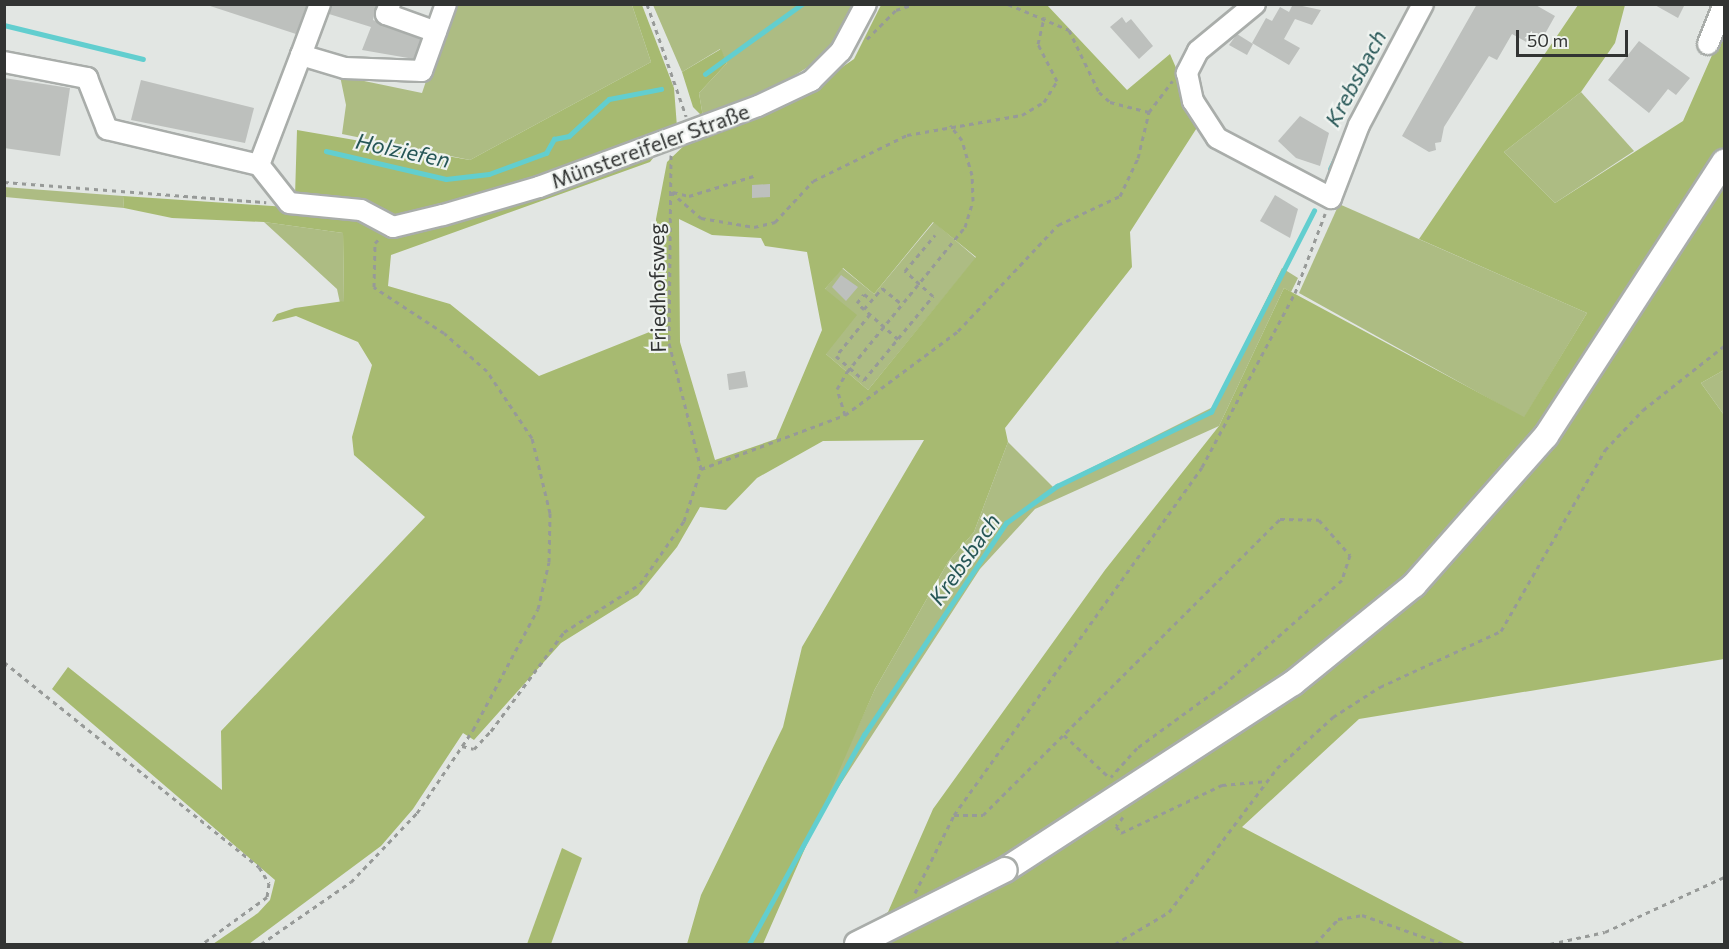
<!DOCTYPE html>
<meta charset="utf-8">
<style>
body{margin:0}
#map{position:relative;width:1729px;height:949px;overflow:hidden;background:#e2e6e3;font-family:Commissioner,sans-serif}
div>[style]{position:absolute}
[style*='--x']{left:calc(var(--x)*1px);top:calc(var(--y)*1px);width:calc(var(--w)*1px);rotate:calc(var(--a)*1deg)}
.green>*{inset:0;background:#adbc83}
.forest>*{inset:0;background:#a7ba71}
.stream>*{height:4.5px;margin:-2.25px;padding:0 2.25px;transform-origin:2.25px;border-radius:2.25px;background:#62cecf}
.building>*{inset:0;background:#bdc0bd}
.path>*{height:3px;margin-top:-1.5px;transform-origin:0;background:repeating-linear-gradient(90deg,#979a98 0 4.5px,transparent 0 9px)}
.roads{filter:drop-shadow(2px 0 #a9adaa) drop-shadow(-2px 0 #a9adaa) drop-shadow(0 2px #a9adaa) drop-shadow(0 -2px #a9adaa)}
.minor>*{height:20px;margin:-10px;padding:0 10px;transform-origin:10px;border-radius:10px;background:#fff}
.major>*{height:24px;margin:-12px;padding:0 12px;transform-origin:12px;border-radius:12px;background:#fff}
.bridges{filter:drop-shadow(2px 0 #a9adaa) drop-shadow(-2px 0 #a9adaa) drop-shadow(0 2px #a9adaa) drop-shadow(0 -2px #a9adaa)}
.major-bridge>*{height:24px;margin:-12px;padding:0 12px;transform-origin:12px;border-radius:12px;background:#fff}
span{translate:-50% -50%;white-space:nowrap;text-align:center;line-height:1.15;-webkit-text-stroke:4.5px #eff3f0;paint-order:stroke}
.street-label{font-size:21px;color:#323433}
.water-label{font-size:22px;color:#265656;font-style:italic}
.frame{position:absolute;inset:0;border:6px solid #323433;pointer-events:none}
.scale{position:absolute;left:1516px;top:30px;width:112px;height:27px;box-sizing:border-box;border:3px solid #323433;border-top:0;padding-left:8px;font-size:18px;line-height:21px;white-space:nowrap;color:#323433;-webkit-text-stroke:4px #eff3f0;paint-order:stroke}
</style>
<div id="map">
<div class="green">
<div style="clip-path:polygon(452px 4px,632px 5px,651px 62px,470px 160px,342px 134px,346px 105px,340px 76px,422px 93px)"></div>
<div style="clip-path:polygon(653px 5px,855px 5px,830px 53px,775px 88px,703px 117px,699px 93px,727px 63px,720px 49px,682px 72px)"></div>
<div style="clip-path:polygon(1581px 92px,1634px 151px,1555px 203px,1504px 152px)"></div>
<div style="clip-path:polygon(4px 187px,123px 196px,124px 208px,5px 197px)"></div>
<div style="clip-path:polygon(1339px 204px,1587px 313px,1524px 418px,1299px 293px)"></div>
<div style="clip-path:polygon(264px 222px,343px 233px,344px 301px,340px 303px,337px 289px)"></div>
<div style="clip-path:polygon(934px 222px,976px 258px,868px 390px,826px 354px,825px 289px,842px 268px,874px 294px)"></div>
<div style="clip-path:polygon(1282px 268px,1298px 278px,1291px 292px,1284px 288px,1219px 426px,1035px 509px,980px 569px,812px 828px,875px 689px,948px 562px,974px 532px,1008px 442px,1053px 487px,1213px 407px)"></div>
<div style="clip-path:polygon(1724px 370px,1724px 415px,1701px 383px)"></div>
</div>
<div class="forest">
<div style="clip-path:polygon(evenodd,632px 5px,642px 5px,674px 88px,677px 127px,650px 162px,391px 255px,388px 286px,450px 304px,539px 376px,657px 329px,656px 219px,667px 162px,691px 139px,790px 103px,854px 59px,881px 5px,1047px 5px,1127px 90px,1170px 54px,1200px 123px,1130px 232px,1132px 267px,1005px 428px,1008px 442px,974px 532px,948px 562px,875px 689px,763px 944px,687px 944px,701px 895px,783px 727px,802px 647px,924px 440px,823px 441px,757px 478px,726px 510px,700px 507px,677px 547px,638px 595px,561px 643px,474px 740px,463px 733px,413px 809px,381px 846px,249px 944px,213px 944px,258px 913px,270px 900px,275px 880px,52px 689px,68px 667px,222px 790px,221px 731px,425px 517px,354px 455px,352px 437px,372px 365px,358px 342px,296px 316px,272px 322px,277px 314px,295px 308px,344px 301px,343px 233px,264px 222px,172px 218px,124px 208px,123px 196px,301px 208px,295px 196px,297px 130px,470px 160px,651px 62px,632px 5px,679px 219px,712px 235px,761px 238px,765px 246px,807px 252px,822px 330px,776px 439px,715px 460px,680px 342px,679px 219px,632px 5px,933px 222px,976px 257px,868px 390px,826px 354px,857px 315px,825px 289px,843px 268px,874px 294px,933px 222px)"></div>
<div style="clip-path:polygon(1578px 5px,1625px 5px,1615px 43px,1581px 92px,1504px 152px,1555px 203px,1683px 121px,1724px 28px,1724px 370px,1701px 383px,1724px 415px,1724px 659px,1359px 719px,1242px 827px,1466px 944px,859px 944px,868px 925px,888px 912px,933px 809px,1105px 570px,1219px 426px,1284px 288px,1524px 417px,1587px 313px,1419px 239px)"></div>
<div style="clip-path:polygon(721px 49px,727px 63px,699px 93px,703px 117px,693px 107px,682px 72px)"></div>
<div style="clip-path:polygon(562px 848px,582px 858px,551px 944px,527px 944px)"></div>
</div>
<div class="stream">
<div style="--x:4;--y:25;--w:143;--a:13.7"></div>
<div style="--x:705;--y:74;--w:120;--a:-35.8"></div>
<div style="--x:326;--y:151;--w:123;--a:13.1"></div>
<div style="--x:446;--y:179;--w:43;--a:-6.6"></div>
<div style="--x:489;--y:174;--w:61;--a:-20.2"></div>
<div style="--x:546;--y:153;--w:16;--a:-60"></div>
<div style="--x:554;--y:139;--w:15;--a:-11"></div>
<div style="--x:569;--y:136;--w:54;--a:-42.8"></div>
<div style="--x:609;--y:99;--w:53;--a:-10.9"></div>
<div style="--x:1330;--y:169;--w:136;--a:-64.2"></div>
<div style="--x:749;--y:944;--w:239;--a:-61.2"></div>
<div style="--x:864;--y:735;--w:255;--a:-56.2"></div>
<div style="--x:1006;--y:523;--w:63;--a:-36"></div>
<div style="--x:1057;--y:486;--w:171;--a:-25.7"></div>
<div style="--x:1211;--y:412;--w:226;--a:-62.9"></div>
</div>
<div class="building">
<div style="clip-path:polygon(204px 4px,307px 4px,296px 34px)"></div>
<div style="clip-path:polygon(332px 4px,377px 4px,373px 20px,421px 39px,414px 59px,362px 50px,371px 27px,329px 14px)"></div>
<div style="clip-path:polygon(1293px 4px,1321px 10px,1312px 25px,1295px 19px,1284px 39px,1300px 48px,1289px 65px,1252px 43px,1266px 18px,1272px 21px,1280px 7px,1289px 12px)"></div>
<div style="clip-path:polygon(1477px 4px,1534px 4px,1555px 16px,1537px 48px,1512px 34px,1497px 60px,1489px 56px,1444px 127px,1441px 142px,1435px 143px,1436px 150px,1429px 152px,1402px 136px)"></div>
<div style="clip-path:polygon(1653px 4px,1685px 4px,1678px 18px)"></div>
<div style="clip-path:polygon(1122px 17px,1126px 23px,1131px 19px,1153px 46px,1139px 59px,1110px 27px)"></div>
<div style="clip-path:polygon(1237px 34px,1253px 44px,1247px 55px,1229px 45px)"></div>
<div style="clip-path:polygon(1639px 41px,1690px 78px,1676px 95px,1668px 89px,1649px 113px,1608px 80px)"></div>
<div style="clip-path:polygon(4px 78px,70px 88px,60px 156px,4px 148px)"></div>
<div style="clip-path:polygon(141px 80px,254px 108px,245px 143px,131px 120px)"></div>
<div style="clip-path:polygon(1300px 116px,1329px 133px,1320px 166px,1296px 158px,1278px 141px)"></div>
<div style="clip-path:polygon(770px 184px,770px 197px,752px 198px,752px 185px)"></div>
<div style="clip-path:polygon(1275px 195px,1298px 209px,1290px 238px,1260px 221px)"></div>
<div style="clip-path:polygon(841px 275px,858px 287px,846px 301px,832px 287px)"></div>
<div style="clip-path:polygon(745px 371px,748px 387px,729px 390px,727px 374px)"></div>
</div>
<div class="path">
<div style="--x:647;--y:4;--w:119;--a:70.8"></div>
<div style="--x:1008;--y:4;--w:66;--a:23.1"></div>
<div style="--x:1069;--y:30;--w:69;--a:64.2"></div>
<div style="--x:1099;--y:92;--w:15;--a:42"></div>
<div style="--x:1110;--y:102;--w:40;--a:14.4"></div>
<div style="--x:867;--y:39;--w:41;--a:-45"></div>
<div style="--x:896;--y:10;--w:20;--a:-18"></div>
<div style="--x:671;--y:155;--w:188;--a:90.6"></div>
<div style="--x:669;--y:343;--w:130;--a:75.7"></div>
<div style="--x:4;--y:182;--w:263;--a:4.4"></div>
<div style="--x:671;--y:192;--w:40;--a:41"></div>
<div style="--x:701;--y:218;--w:54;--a:9.6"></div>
<div style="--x:754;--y:227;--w:22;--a:-13"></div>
<div style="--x:775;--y:222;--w:56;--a:-47.2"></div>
<div style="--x:813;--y:181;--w:105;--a:-26.1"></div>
<div style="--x:907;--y:135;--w:117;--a:-9.9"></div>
<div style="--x:1022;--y:115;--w:26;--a:-31"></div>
<div style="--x:1044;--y:102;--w:25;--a:-58"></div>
<div style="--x:1057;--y:81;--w:42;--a:-117.2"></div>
<div style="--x:1038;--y:44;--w:28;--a:-77"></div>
<div style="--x:673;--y:192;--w:16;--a:14"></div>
<div style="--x:689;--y:196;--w:71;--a:-17.2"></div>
<div style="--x:864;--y:309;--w:9;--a:-139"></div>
<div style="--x:857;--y:303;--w:11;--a:-52"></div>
<div style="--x:864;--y:294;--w:10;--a:37"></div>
<div style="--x:870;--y:314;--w:54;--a:129"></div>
<div style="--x:836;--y:356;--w:37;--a:41"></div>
<div style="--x:864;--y:380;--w:109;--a:-50.6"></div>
<div style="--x:933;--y:296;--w:38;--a:-138"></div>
<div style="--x:905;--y:271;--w:47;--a:-50.2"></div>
<div style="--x:898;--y:339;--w:45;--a:-138.6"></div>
<div style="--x:864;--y:309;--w:28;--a:-49"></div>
<div style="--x:882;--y:288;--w:27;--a:39"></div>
<div style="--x:845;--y:415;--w:27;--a:-107"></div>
<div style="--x:837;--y:389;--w:20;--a:-60"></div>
<div style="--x:847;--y:372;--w:187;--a:-50.9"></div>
<div style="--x:965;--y:227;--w:27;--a:-73"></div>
<div style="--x:973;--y:201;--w:26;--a:-92"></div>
<div style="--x:972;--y:175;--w:36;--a:-106"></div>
<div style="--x:962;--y:140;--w:19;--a:-129"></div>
<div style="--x:701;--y:469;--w:154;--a:-20.6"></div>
<div style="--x:845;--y:415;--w:141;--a:-36.6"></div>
<div style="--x:958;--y:331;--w:146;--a:-46.7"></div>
<div style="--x:1058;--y:225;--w:68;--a:-25.1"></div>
<div style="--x:1120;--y:196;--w:42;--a:-64.7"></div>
<div style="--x:1138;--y:158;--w:47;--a:-76.6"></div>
<div style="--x:1149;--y:112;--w:39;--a:-53"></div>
<div style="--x:4;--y:662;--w:327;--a:38.8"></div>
<div style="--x:259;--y:867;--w:19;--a:58"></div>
<div style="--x:269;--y:883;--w:14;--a:98"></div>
<div style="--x:267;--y:897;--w:80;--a:144.1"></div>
<div style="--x:1064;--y:735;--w:63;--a:43.1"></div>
<div style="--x:462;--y:746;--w:12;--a:14"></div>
<div style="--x:474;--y:749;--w:25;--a:-47"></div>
<div style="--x:491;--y:731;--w:123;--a:-53.6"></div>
<div style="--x:564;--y:632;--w:90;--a:-32.3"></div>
<div style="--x:640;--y:584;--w:77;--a:-55.1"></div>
<div style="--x:684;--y:521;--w:55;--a:-71.9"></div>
<div style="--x:954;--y:815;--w:29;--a:0"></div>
<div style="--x:983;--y:815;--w:419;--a:-44.9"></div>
<div style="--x:1280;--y:519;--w:39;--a:1"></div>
<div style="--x:1319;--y:520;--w:47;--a:48.5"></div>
<div style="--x:1350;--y:555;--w:26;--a:108"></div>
<div style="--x:1342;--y:580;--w:160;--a:138.5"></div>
<div style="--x:1222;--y:686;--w:105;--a:143.9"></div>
<div style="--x:1137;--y:748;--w:39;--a:132"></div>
<div style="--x:1123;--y:817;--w:11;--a:128"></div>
<div style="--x:1116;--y:826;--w:9;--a:54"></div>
<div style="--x:1121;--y:833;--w:112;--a:-25.4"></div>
<div style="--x:1222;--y:785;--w:45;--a:-5.1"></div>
<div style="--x:915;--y:893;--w:87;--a:-63.4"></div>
<div style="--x:954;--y:815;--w:427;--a:-54.5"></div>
<div style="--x:1202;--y:467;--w:197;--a:-61.9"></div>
<div style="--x:1295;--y:293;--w:85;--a:-69.2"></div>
<div style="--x:261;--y:944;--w:109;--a:-34.6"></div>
<div style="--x:351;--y:882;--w:95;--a:-46.3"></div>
<div style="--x:417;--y:813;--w:100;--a:-56"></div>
<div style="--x:473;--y:730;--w:137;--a:-61.8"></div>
<div style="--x:538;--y:609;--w:48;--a:-76.8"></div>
<div style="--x:549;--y:562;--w:49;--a:-88.8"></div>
<div style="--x:550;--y:513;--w:77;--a:-103.5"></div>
<div style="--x:532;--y:438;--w:81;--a:-123.9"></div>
<div style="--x:487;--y:371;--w:57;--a:-138.5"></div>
<div style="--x:444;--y:333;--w:84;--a:-146.7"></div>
<div style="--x:374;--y:287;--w:44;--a:-88.7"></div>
<div style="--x:375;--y:243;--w:7;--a:-45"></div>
<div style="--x:1115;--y:944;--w:63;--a:-30.7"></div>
<div style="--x:1169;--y:912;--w:180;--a:-53.1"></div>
<div style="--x:1277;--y:768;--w:76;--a:-42.3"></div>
<div style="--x:1333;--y:717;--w:56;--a:-32.6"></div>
<div style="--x:1380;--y:687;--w:133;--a:-24.8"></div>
<div style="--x:1501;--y:631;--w:209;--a:-60.1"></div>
<div style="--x:1605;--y:450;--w:55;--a:-46.5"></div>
<div style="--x:1643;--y:410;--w:103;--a:-38.3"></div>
<div style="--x:1315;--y:944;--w:34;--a:-47"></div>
<div style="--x:1338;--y:919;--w:24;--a:-9"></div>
<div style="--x:1362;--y:915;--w:87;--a:19.5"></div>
<div style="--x:1550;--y:944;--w:56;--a:-12.3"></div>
<div style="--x:1605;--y:932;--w:131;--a:-24.8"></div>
</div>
<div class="roads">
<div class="minor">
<div style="--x:320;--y:4;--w:54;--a:110.4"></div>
<div style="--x:301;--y:55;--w:46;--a:16.5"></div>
<div style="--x:345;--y:68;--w:77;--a:2.2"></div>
<div style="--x:422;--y:71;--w:71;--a:-70.3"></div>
<div style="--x:390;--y:4;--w:11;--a:112"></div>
<div style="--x:386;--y:14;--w:53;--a:19.8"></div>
<div style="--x:1255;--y:4;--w:74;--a:140.5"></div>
<div style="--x:1198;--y:51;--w:25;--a:117"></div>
<div style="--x:1187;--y:73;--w:29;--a:78"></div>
<div style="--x:1193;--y:101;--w:44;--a:57"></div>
<div style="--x:1217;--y:138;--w:129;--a:27.8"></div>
<div style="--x:1331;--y:198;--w:78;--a:-69"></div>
<div style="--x:1359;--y:125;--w:137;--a:-62.1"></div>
<div style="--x:1708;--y:44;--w:43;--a:-68.2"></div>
<div style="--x:4;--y:62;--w:85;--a:10.9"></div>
<div style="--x:87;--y:78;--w:55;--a:68.6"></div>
<div style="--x:107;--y:129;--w:156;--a:13.3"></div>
<div style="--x:259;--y:165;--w:118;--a:-69.1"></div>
<div style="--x:259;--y:165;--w:48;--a:51.7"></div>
<div style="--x:289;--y:203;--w:72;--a:5.6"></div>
<div style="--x:361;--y:210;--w:36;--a:28"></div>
<div style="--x:393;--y:227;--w:51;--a:-13.5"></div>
<div style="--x:443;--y:215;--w:100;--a:-16.3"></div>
<div style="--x:539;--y:187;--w:233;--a:-20.3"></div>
<div style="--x:758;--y:106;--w:59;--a:-25.3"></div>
<div style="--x:811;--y:81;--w:42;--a:-45"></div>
<div style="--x:841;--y:51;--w:53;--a:-62"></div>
</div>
<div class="major">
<div style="--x:1005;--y:870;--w:343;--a:-33"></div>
<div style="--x:1293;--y:683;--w:156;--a:-39"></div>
<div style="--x:1414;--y:585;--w:199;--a:-48.5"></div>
<div style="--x:1546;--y:436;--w:327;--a:-57"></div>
</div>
</div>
<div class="bridges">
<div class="major-bridge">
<div style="--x:857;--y:944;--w:165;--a:-26.6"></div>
</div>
</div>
<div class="street-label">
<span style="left:650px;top:146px;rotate:-20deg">Münstereifeler Straße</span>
<span style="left:657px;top:288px;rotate:-91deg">Friedhofsweg</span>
</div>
<div class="water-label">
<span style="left:1355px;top:78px;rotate:-62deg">Krebsbach</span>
<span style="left:403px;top:150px;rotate:12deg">Holziefen</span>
<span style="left:964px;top:559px;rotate:-55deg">Krebsbach</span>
</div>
<div class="frame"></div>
<div class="scale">50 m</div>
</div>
